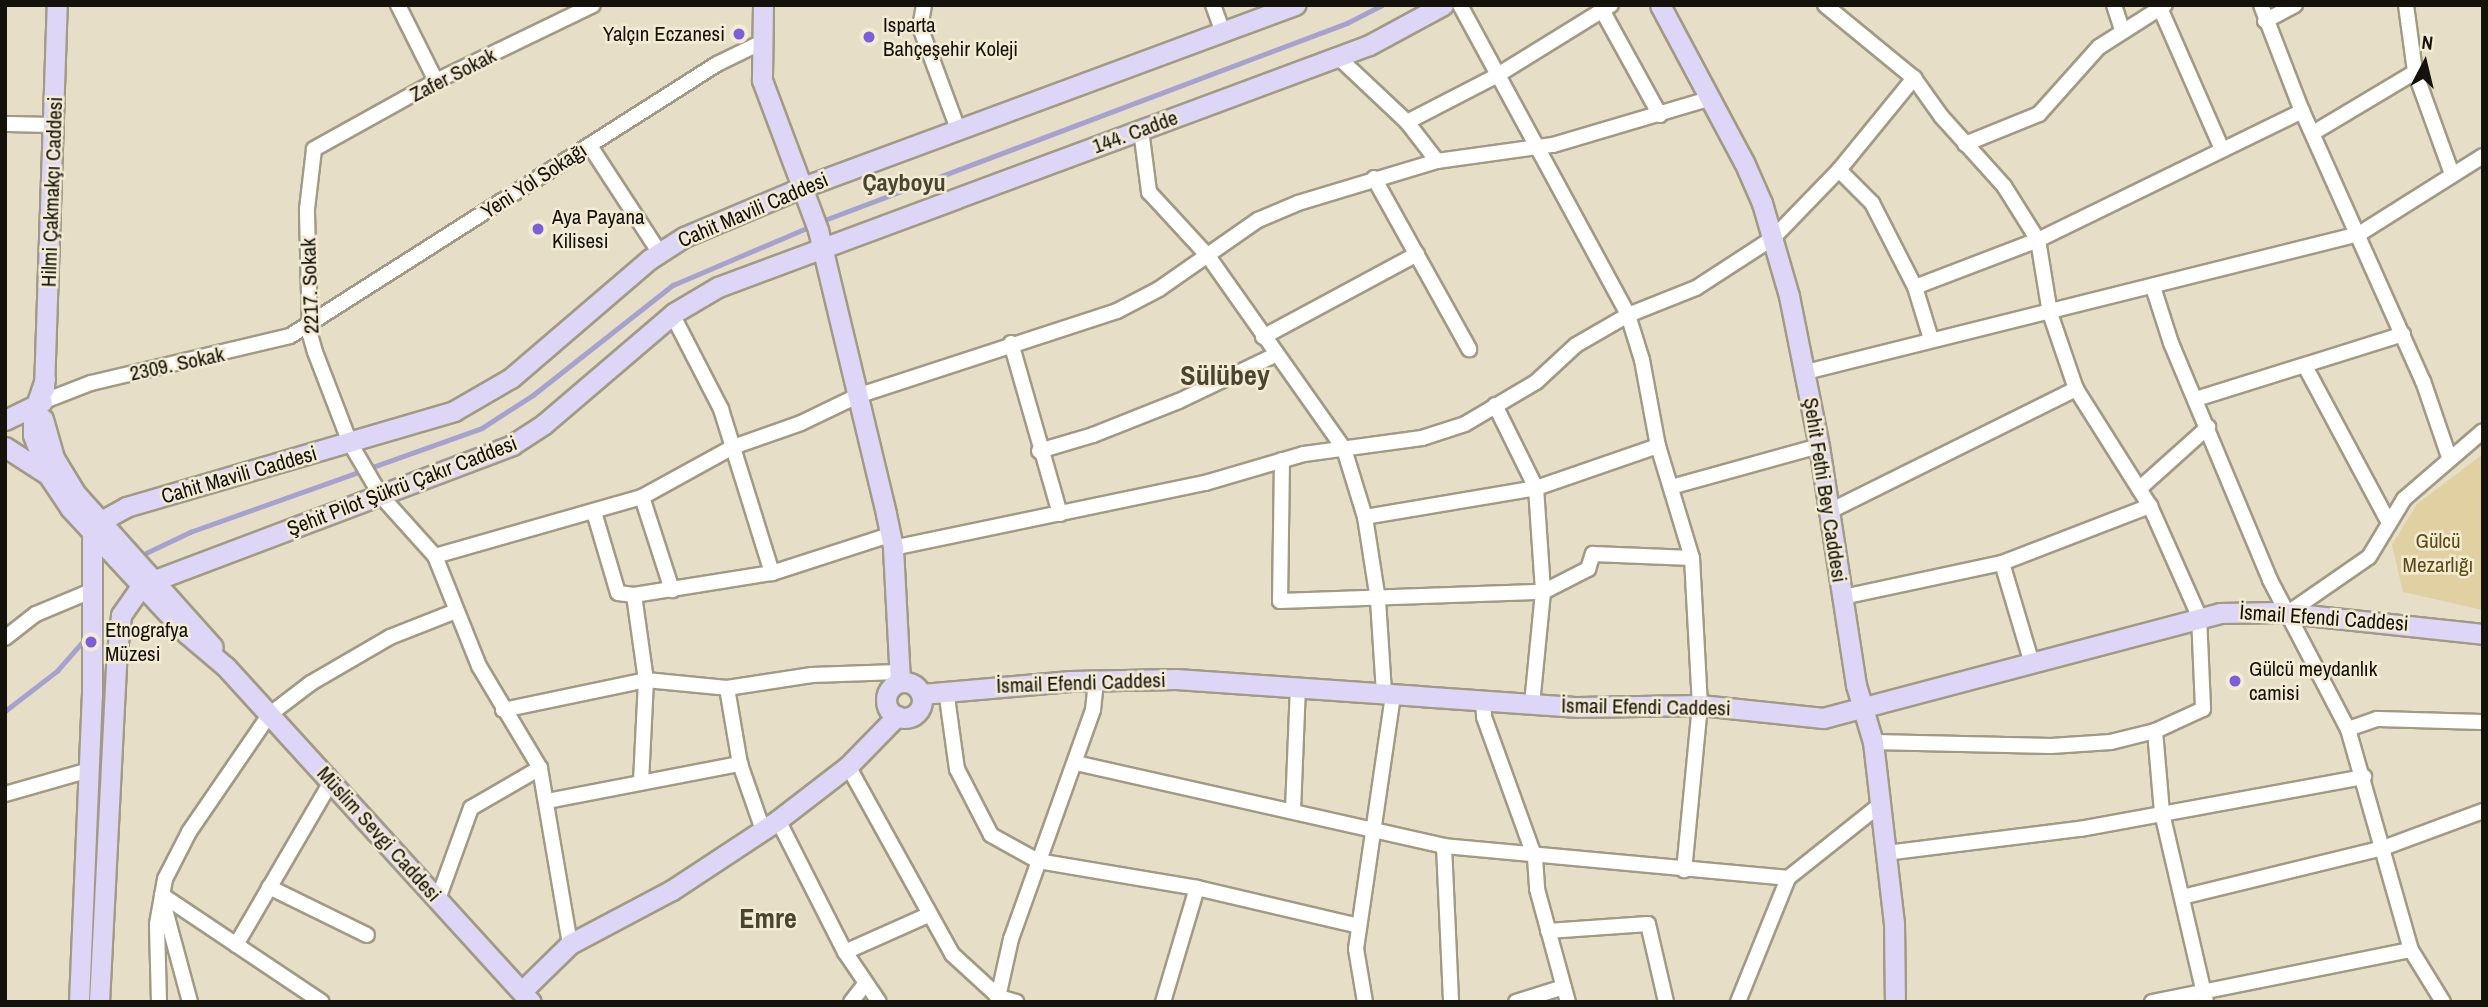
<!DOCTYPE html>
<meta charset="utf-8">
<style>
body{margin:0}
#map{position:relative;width:2488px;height:1007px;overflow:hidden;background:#e6dec7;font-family:"Archivo Narrow",sans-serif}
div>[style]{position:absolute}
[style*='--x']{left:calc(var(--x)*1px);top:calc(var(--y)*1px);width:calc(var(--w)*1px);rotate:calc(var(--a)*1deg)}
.green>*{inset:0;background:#e0d0a2}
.stream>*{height:4.5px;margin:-2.25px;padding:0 2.25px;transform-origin:2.25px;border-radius:2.25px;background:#a6a1ce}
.roads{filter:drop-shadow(2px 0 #a19a84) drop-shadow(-2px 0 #a19a84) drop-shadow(0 2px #a19a84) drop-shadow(0 -2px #a19a84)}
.street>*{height:14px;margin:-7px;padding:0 7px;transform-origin:7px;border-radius:7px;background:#fff}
.secondary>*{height:19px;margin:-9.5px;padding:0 9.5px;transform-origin:9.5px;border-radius:9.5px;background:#ddd6f7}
.secondary>.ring{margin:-9.5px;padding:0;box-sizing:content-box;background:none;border:19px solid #ddd6f7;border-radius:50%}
.dots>*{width:19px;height:19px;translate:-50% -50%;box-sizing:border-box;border:4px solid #f3ebd4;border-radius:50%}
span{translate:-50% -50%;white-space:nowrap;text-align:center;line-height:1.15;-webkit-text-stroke:5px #f3ebd4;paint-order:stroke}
.poi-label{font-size:21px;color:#14120a}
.left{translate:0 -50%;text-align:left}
.right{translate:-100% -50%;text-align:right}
.street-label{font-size:21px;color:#14120a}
.park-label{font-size:21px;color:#5d4c12}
.quarter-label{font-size:24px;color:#494330;font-weight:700}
.district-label{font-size:28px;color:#494330;font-weight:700}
.frame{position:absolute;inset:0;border:7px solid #14120a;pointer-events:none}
.north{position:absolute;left:2390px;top:28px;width:70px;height:70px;-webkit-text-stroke:5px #f3ebd4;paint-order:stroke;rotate:7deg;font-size:19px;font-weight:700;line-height:28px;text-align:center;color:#14120a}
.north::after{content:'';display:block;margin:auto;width:24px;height:32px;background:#14120a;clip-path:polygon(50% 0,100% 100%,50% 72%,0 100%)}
</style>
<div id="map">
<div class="green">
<div style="clip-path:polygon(2483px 454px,2483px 610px,2403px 592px,2392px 545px,2417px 504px)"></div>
</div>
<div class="stream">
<div style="--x:822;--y:221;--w:561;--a:-20.66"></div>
<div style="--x:1347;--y:23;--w:39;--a:-27"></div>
<div style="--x:146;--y:553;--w:49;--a:-25.5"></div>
<div style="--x:190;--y:532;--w:310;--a:-19.6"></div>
<div style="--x:482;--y:428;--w:61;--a:-32.9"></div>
<div style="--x:533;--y:395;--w:178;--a:-38.2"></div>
<div style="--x:673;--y:285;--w:150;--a:-23.1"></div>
<div style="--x:5;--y:711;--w:66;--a:-37.6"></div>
<div style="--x:57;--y:671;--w:43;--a:-48.8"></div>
</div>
<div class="roads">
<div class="street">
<div style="--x:398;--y:5;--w:85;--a:63.4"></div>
<div style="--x:924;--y:5;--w:22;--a:100"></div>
<div style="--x:920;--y:27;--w:109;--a:69.6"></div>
<div style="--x:1213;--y:5;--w:30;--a:70"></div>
<div style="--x:1460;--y:5;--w:353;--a:61.5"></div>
<div style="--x:1628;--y:315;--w:47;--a:72.7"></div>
<div style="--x:1642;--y:360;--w:87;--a:79.5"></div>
<div style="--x:1658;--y:446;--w:117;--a:73.1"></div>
<div style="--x:1692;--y:558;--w:147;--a:86.9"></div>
<div style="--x:1700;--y:705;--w:166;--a:95.5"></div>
<div style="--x:1825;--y:5;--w:115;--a:39.4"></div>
<div style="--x:1914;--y:78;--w:47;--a:54.6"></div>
<div style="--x:1941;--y:116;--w:94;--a:48"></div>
<div style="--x:2004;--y:186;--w:64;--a:57.8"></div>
<div style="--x:2038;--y:240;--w:74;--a:80.7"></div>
<div style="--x:2050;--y:313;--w:80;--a:71.1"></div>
<div style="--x:2076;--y:389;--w:138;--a:57.7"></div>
<div style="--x:2150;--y:506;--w:120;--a:66"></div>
<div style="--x:2199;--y:616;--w:93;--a:87.5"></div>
<div style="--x:2203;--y:709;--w:53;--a:155.4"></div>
<div style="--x:2155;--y:731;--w:45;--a:166"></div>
<div style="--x:2111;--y:742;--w:60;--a:176.2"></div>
<div style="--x:2051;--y:746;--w:178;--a:-178.7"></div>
<div style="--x:2114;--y:5;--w:28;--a:72"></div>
<div style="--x:2261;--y:5;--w:114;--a:68.9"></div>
<div style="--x:2302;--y:111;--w:296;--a:65.9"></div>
<div style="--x:2423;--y:381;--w:80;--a:71.1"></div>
<div style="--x:2406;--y:5;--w:68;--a:82.3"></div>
<div style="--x:2415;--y:72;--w:109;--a:70.1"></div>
<div style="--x:2160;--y:8;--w:154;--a:66.3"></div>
<div style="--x:1602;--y:10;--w:120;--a:61.1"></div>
<div style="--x:2265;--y:21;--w:34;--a:-28"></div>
<div style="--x:1338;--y:57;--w:95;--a:43.3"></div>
<div style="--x:1407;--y:122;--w:49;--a:52.4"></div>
<div style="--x:1407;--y:122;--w:100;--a:-27.3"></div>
<div style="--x:1496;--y:76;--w:135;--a:-31.7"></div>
<div style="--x:5;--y:124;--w:49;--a:1.2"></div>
<div style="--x:1141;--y:130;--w:63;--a:82.6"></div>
<div style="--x:1149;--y:192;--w:87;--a:47.3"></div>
<div style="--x:1208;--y:256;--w:236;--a:54.8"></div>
<div style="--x:1344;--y:449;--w:71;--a:72.8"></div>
<div style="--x:1365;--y:517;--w:84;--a:81.1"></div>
<div style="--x:1378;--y:600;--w:93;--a:86.3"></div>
<div style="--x:2313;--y:133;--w:119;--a:-30.9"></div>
<div style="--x:1965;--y:144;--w:80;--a:-22.1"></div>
<div style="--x:2039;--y:114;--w:90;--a:-48.2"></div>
<div style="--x:2099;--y:47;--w:78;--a:-32.5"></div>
<div style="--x:590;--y:146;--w:126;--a:56.9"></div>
<div style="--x:1839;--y:170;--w:47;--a:45"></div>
<div style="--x:1872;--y:203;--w:94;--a:62.9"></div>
<div style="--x:1915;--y:287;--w:54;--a:72.9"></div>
<div style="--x:1374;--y:178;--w:196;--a:60.9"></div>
<div style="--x:1915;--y:287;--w:132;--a:-20.9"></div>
<div style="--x:2038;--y:240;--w:294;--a:-26"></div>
<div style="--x:2153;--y:287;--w:59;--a:72.2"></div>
<div style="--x:2171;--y:343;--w:257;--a:67.3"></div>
<div style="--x:2270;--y:580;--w:168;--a:62.4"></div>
<div style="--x:2348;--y:729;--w:230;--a:74.1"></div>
<div style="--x:2411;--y:950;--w:61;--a:58.4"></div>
<div style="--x:672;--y:314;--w:107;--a:62.7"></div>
<div style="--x:721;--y:409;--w:172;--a:72.7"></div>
<div style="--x:1263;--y:337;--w:175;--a:-28.3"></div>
<div style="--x:1011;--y:343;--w:178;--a:74"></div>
<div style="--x:2306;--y:368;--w:176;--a:61.8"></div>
<div style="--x:1806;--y:372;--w:570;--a:-14.01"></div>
<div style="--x:2359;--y:234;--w:146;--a:-32.2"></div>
<div style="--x:2196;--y:399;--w:217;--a:-17.4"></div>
<div style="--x:42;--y:402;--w:53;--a:-21.2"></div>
<div style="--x:91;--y:383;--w:204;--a:-13.3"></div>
<div style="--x:290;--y:336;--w:506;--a:-32.5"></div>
<div style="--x:717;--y:64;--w:48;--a:-26"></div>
<div style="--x:1495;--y:405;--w:93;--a:63.7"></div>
<div style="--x:1536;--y:488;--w:104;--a:86.1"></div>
<div style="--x:1543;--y:592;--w:113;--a:95.6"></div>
<div style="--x:1039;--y:451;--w:56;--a:-16.5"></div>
<div style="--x:1093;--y:435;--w:92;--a:-21.6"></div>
<div style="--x:1179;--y:401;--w:106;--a:-25.6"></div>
<div style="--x:1282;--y:460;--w:141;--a:90.8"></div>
<div style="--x:1280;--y:601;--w:263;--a:-2"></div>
<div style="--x:1543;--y:592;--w:51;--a:-27.1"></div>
<div style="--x:1588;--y:569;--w:16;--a:-72"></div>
<div style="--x:1593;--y:554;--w:99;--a:2.3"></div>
<div style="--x:1671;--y:487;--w:154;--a:-15.5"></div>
<div style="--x:2139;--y:489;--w:93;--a:-41.9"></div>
<div style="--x:642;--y:497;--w:98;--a:72.1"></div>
<div style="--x:1830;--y:511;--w:275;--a:-26.4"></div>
<div style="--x:594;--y:512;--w:84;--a:73.5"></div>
<div style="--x:618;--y:593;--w:16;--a:7"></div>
<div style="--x:634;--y:595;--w:140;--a:-9.1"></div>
<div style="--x:772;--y:573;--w:124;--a:-17.9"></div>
<div style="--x:1365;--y:517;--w:173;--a:-9.6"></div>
<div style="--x:1536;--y:488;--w:129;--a:-19"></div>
<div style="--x:893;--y:548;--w:319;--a:-11.8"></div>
<div style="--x:1205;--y:483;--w:103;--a:-16.3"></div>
<div style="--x:1304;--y:454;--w:119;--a:-7.7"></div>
<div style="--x:1422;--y:438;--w:45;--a:-18"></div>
<div style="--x:1465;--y:424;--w:82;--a:-30.6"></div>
<div style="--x:1536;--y:382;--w:54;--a:-42.8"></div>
<div style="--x:1576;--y:345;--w:60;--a:-30"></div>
<div style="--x:1628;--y:315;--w:73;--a:-21.7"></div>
<div style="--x:1696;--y:288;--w:92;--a:-33"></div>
<div style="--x:1773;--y:238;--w:95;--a:-45.9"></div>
<div style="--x:1839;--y:170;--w:119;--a:-50.8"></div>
<div style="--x:435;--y:556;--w:215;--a:-15.9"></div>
<div style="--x:642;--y:497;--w:104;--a:-28.8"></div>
<div style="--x:733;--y:447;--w:72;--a:-19.4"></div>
<div style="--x:801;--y:423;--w:62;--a:-25.7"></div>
<div style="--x:857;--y:396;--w:274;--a:-18.1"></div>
<div style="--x:1117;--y:311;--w:47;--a:-27.6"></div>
<div style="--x:1159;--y:289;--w:121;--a:-34.9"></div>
<div style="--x:1258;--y:220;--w:43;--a:-23"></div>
<div style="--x:1298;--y:203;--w:145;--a:-16.8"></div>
<div style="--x:1437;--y:161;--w:117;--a:-7.9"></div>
<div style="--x:1553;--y:145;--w:166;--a:-16.5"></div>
<div style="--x:2002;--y:563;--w:101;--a:73.4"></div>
<div style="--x:634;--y:595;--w:86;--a:82"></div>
<div style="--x:646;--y:680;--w:102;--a:92.8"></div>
<div style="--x:1843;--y:597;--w:163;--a:-12.1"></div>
<div style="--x:2002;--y:563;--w:159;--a:-21.1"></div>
<div style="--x:2288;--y:613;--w:98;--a:-34.7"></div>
<div style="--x:2369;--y:557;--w:68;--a:-58.9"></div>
<div style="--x:2404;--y:499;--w:104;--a:-40.7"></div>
<div style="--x:5;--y:638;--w:39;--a:-38"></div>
<div style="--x:36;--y:614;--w:60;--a:-22.7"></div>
<div style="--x:727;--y:688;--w:77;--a:80.3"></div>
<div style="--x:740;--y:764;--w:70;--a:70.8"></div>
<div style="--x:946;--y:690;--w:80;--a:82.1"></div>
<div style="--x:957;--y:769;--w:74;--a:62.7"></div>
<div style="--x:991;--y:835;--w:54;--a:29"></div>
<div style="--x:1038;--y:861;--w:161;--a:9.6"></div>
<div style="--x:1197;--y:888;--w:166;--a:13.2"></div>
<div style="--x:1483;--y:701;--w:16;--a:86"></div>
<div style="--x:1484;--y:717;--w:150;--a:70.1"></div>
<div style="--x:1535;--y:858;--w:31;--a:86"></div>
<div style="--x:1537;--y:889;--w:117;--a:74.7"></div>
<div style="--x:503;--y:710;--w:146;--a:-11.8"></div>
<div style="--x:646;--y:680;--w:81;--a:5.6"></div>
<div style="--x:727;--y:688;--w:86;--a:-8.7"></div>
<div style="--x:812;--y:675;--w:86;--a:-2"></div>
<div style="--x:2348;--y:729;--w:31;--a:-19"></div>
<div style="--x:2377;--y:719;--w:106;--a:1.6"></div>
<div style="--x:2155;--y:731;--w:82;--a:85.1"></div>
<div style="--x:2162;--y:813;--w:194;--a:76.9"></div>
<div style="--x:1076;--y:763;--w:377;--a:12.7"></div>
<div style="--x:1444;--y:846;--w:345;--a:5.3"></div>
<div style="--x:848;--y:766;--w:215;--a:61"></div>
<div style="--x:952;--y:954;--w:64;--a:42.5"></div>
<div style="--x:999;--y:997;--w:18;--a:16"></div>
<div style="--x:5;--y:794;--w:87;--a:-15.9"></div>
<div style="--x:547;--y:801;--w:197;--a:-10.9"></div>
<div style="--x:1293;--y:810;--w:123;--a:-87.7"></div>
<div style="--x:778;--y:820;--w:148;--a:63.1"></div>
<div style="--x:845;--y:952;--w:60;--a:55.8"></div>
<div style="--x:1444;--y:846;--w:156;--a:87.4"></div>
<div style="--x:1886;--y:853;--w:195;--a:-7.1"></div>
<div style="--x:2080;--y:829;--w:289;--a:-10.4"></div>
<div style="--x:269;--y:887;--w:109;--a:26.1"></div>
<div style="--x:162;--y:895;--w:192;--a:33.8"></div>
<div style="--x:2182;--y:897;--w:207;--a:-13.7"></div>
<div style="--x:2383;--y:848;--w:107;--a:-20.3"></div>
<div style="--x:438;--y:899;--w:97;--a:-70.1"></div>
<div style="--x:471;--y:808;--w:80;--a:-30.1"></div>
<div style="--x:163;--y:902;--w:104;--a:74.9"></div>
<div style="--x:1548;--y:931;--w:100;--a:-4"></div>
<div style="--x:1648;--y:924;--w:80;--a:77"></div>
<div style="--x:570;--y:944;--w:179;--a:-99.7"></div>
<div style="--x:540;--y:768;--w:119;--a:-120.9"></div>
<div style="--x:479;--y:666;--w:118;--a:-111.8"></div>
<div style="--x:435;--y:556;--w:81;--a:-132"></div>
<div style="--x:381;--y:496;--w:61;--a:-120.3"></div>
<div style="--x:350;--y:443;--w:97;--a:-111"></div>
<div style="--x:315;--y:352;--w:18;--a:-106"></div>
<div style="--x:310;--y:335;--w:126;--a:-91.4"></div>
<div style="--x:307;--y:209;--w:60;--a:-83.3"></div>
<div style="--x:314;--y:149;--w:140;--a:-29.1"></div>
<div style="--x:436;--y:81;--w:174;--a:-25.8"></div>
<div style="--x:236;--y:945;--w:189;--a:-59.8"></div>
<div style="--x:845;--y:952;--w:91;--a:-24"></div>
<div style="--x:159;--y:1002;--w:78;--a:-91.5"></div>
<div style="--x:157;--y:924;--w:46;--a:-79.9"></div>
<div style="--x:165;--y:879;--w:53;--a:-62.9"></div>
<div style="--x:189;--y:832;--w:142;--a:-55.6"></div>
<div style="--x:269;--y:715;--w:53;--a:-37.3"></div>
<div style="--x:311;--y:683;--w:91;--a:-30.2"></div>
<div style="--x:390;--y:637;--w:71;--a:-21.5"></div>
<div style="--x:851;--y:1002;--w:23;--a:-52"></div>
<div style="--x:997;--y:1002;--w:65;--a:-77.5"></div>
<div style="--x:1011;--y:939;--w:243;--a:-70.3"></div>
<div style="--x:1093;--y:710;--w:31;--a:-84"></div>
<div style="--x:1163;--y:1002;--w:119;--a:-73.4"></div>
<div style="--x:1365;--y:1002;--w:54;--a:-99.6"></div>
<div style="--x:1356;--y:949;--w:258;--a:-81.7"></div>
<div style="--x:1516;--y:1002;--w:50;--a:-17.4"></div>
<div style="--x:1738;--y:1002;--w:134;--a:-68"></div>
<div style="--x:1788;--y:878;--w:119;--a:-38.5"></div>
<div style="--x:2152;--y:1002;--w:264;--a:-11.4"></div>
</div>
<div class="secondary">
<div style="--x:763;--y:5;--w:75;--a:90.8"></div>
<div style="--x:762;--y:80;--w:160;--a:69.5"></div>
<div style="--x:818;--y:230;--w:292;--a:76.5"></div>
<div style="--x:886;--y:514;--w:35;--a:78"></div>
<div style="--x:893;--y:548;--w:134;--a:87"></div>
<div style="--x:1660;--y:5;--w:178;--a:61.9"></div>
<div style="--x:1744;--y:162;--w:45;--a:66.3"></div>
<div style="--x:1762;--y:203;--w:97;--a:73.8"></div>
<div style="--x:1789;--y:296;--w:153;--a:78.7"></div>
<div style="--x:1819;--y:446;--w:242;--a:81.2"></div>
<div style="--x:1856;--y:685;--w:59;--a:73.4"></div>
<div style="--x:1873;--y:742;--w:182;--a:83.4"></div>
<div style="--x:1894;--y:923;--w:79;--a:89.3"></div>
<div style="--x:45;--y:379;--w:37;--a:109"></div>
<div style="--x:33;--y:414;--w:21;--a:90"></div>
<div style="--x:33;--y:435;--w:43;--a:69.4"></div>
<div style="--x:48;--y:475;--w:40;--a:56"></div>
<div style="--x:70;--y:508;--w:172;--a:47.1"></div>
<div style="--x:187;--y:634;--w:51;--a:40.2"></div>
<div style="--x:226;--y:667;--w:453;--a:47.7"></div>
<div style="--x:44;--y:389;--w:384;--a:-88.1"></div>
<div style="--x:43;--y:419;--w:41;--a:74.2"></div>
<div style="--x:54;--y:458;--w:42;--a:58.6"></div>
<div style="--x:76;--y:494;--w:205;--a:48.2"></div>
<div style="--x:5;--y:420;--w:41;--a:-25.9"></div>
<div style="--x:5;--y:447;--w:48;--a:33"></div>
<div class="ring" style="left:886px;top:682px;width:17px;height:17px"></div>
<div style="--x:922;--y:694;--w:149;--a:-5"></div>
<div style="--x:1070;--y:681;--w:106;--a:-1.1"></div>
<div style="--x:1176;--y:679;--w:403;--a:4"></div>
<div style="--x:1578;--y:707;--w:122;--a:-0.9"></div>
<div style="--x:1700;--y:705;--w:124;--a:6"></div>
<div style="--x:1823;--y:718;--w:411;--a:-14.8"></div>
<div style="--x:2220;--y:613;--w:58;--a:-1"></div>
<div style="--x:2278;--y:612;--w:206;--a:6.1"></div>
<div style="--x:522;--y:991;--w:67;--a:-44.4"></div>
<div style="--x:570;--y:944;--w:115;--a:-27.9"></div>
<div style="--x:672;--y:890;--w:127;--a:-33.4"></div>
<div style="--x:778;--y:820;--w:88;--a:-37.6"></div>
<div style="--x:848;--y:766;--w:70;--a:-45.6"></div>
<div style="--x:79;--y:1002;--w:306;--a:-87.6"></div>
<div style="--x:92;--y:696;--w:164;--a:-90"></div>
<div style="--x:92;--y:532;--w:14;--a:-51"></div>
<div style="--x:101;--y:521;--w:29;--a:-29"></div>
<div style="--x:126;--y:507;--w:342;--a:-16.3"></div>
<div style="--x:454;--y:411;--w:66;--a:-30.1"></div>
<div style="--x:511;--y:378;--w:183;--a:-40.6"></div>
<div style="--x:650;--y:259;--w:40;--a:-32.9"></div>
<div style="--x:684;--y:237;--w:129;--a:-22.8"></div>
<div style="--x:803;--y:187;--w:525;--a:-20.3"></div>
<div style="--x:99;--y:1002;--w:340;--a:-87.1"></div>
<div style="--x:116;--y:662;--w:47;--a:-83.9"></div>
<div style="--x:121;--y:615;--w:37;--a:-55"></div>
<div style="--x:142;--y:585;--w:396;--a:-20.7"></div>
<div style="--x:512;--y:445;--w:38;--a:-33"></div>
<div style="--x:544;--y:424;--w:171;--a:-40.5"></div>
<div style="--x:674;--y:313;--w:51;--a:-30.6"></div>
<div style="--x:718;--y:287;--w:695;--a:-20.39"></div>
<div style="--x:1369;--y:45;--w:84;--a:-28.4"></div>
</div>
</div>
<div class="dots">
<div style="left:739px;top:34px;background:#7b5ed8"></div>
<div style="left:869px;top:37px;background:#7b5ed8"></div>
<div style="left:538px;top:229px;background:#7b5ed8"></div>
<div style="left:91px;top:642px;background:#7b5ed8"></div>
<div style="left:2235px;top:681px;background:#7b5ed8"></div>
</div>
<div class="poi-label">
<span class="left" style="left:883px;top:37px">Isparta<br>Bahçeşehir Koleji</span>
<span class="right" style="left:725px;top:34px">Yalçın Eczanesi</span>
<span class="left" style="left:552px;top:229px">Aya Payana<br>Kilisesi</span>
<span class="left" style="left:105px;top:642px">Etnografya<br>Müzesi</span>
<span class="left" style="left:2249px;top:681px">Gülcü meydanlık<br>camisi</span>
</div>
<div class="street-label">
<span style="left:453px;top:75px;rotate:-27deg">Zafer Sokak</span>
<span style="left:1135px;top:132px;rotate:-20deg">144. Cadde</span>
<span style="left:534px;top:181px;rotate:-33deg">Yeni Yol Sokağı</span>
<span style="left:52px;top:192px;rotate:-88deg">Hilmi Çakmakçı Caddesi</span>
<span style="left:753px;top:210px;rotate:-23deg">Cahit Mavili Caddesi</span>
<span style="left:310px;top:286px;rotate:-92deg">2217. Sokak</span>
<span style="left:177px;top:364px;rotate:-12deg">2309. Sokak</span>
<span style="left:239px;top:475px;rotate:-16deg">Cahit Mavili Caddesi</span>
<span style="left:402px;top:486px;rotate:-21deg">Şehit Pilot Şükrü Çakır Caddesi</span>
<span style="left:1825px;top:490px;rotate:81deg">Şehit Fethi Bey Caddesi</span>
<span style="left:2324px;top:618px;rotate:4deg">İsmail Efendi Caddesi</span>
<span style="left:1081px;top:683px;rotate:-2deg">İsmail Efendi Caddesi</span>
<span style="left:1646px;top:707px;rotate:1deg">İsmail Efendi Caddesi</span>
<span style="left:379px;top:834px;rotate:48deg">Müslim Sevgi Caddesi</span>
</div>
<div class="park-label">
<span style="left:2438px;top:553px">Gülcü<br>Mezarlığı</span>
</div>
<div class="quarter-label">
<span style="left:904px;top:183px">Çayboyu</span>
</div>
<div class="district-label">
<span style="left:1225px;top:375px">Sülübey</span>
<span style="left:768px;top:918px">Emre</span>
</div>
<div class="frame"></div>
<div class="north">N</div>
</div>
